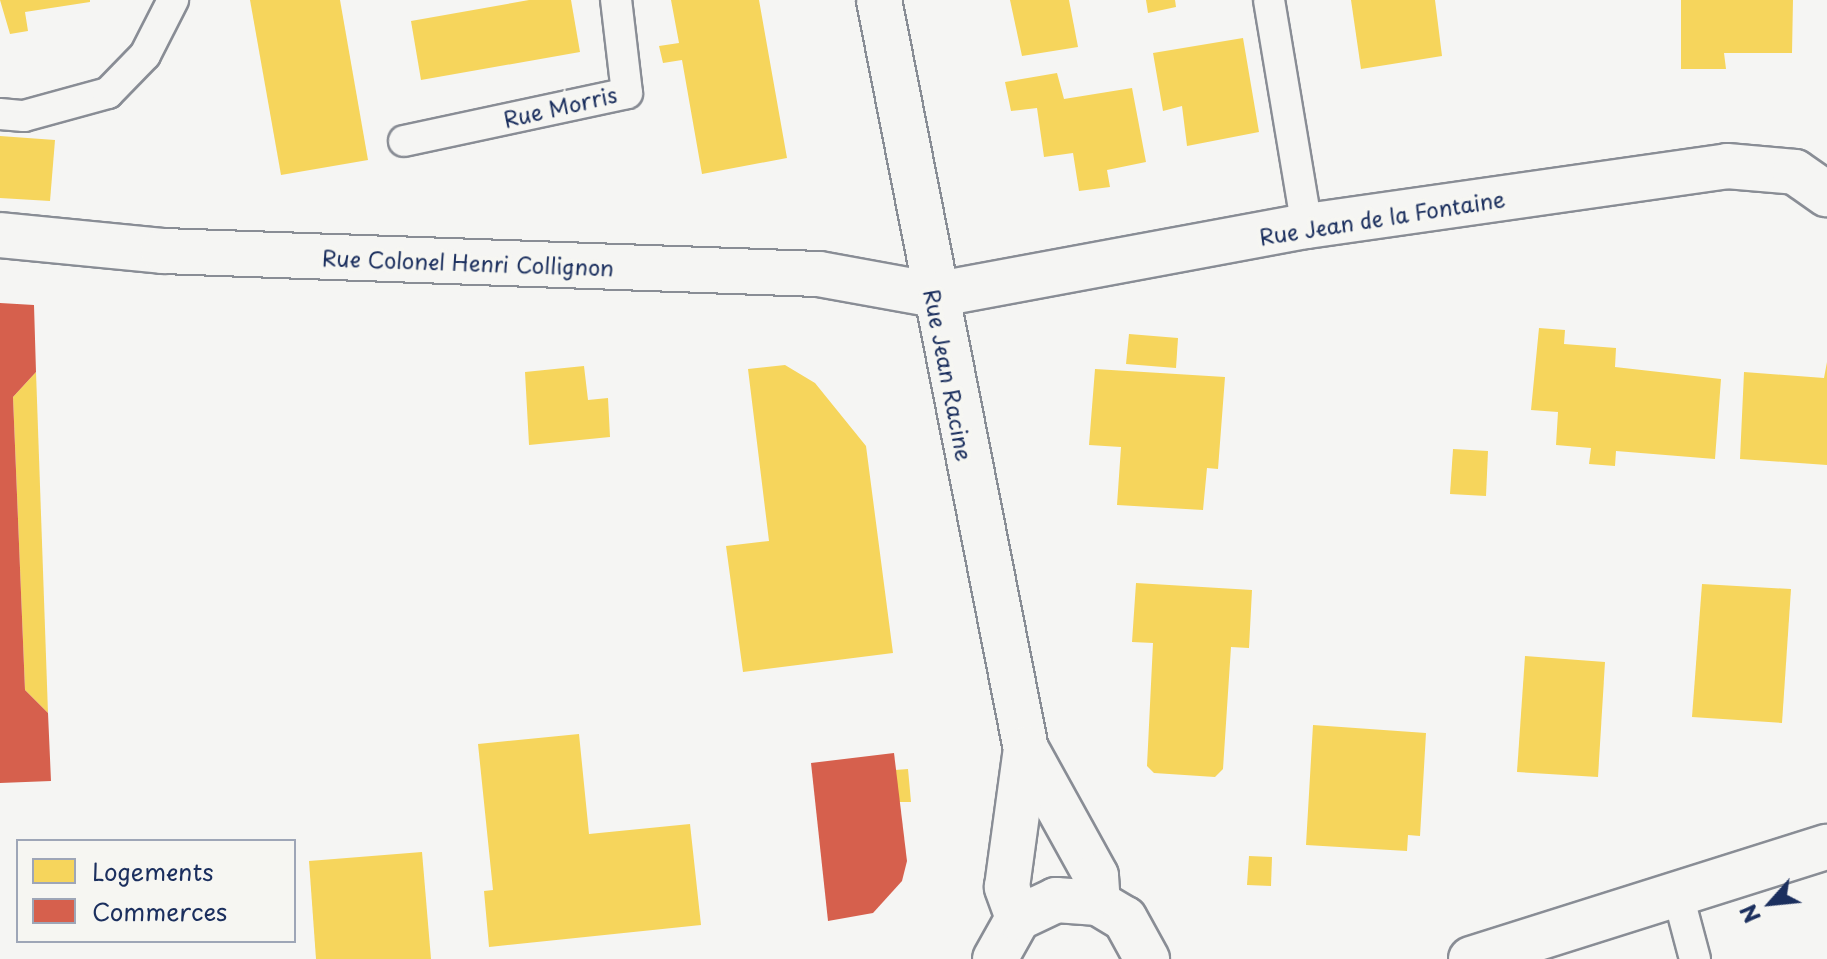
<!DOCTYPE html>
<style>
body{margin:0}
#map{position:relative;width:1827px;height:959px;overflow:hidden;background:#f5f5f3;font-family:"Playpen Sans",sans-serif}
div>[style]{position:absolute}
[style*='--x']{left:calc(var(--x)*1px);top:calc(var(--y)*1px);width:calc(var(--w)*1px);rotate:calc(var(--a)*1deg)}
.homes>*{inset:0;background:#f6d55c}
.shops>*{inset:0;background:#d6604d}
.roads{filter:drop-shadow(2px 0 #898d95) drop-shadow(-2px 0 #898d95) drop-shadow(0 2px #898d95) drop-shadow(0 -2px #898d95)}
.service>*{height:30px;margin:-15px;padding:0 15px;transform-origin:15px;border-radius:15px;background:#f5f5f3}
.minor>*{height:44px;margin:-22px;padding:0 22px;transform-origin:22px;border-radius:22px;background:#f5f5f3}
span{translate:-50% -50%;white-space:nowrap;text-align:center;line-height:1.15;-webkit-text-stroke:8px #f6f6f2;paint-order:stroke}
.street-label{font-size:22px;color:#1b2f5e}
.legend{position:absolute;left:16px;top:839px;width:280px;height:104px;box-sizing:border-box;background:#f6f6f2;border:2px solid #9ea6b7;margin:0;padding:10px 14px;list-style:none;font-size:24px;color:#1b2f5e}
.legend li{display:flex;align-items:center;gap:16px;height:40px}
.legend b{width:40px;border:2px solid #9ea6b7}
.north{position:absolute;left:1731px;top:863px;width:80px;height:80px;-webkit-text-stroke:6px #f6f6f2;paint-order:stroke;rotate:243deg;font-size:22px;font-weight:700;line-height:32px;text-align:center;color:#1b2f5e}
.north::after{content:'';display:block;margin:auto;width:28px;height:36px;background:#1b2f5e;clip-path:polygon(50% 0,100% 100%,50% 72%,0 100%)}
</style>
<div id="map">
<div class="homes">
<div style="clip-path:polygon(0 0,90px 0,90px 2px,25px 12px,28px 31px,10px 34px)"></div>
<div style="clip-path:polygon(250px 0,340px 0,368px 160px,281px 175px)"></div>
<div style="clip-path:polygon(529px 0,571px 0,580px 52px,421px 80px,411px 21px)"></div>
<div style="clip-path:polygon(671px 0,759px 0,787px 158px,702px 174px,682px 60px,663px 63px,659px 46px,679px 43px)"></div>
<div style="clip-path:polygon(1010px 0,1069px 0,1078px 47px,1022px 56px)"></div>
<div style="clip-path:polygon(1146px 0,1175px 0,1176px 7px,1148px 13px)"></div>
<div style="clip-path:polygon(1351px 0,1435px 0,1442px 56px,1361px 69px)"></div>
<div style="clip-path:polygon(1681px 0,1793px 0,1792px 53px,1724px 53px,1726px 69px,1681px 69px)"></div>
<div style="clip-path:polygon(1243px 38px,1259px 132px,1187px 146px,1182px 106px,1163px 111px,1153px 53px)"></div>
<div style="clip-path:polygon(1057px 73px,1064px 99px,1132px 88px,1146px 162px,1107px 170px,1110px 187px,1079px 191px,1073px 153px,1044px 157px,1037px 108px,1011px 111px,1005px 82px)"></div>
<div style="clip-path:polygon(0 136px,55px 140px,50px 201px,0 198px)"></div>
<div style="clip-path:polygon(1539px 328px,1565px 330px,1564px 344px,1616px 348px,1615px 367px,1721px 379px,1715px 459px,1616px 451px,1615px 466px,1589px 464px,1591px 448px,1556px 445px,1558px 412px,1531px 410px)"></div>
<div style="clip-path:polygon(1129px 334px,1178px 338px,1176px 368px,1126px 364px)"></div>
<div style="clip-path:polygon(1827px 362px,1827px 465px,1740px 459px,1744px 372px,1824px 378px)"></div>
<div style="clip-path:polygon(785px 365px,815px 383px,866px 446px,893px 653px,743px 672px,726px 546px,769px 541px,748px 369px)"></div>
<div style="clip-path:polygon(584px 366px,588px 400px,608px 398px,610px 437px,529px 445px,525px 372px)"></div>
<div style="clip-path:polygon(1095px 369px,1225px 377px,1218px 469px,1207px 468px,1203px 510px,1117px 505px,1121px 447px,1089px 445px)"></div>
<div style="clip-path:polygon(36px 372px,48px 713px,25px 690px,13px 397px)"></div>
<div style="clip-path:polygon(1453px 449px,1488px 451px,1486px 496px,1450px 494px)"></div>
<div style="clip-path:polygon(1136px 583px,1252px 590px,1249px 648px,1231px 647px,1223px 769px,1215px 777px,1154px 773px,1147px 766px,1153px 643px,1132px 642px)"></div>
<div style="clip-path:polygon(1702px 584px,1791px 589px,1782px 723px,1692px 717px)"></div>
<div style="clip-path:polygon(1525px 656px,1605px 662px,1598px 777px,1517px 772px)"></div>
<div style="clip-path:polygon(1313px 725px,1426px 733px,1420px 836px,1408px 835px,1407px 851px,1306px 845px)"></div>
<div style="clip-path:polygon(579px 734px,589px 834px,690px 824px,701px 925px,489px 947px,484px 891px,493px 890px,478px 744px)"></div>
<div style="clip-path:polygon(908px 769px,911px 802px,899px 802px,895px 770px)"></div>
<div style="clip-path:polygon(422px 852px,431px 959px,316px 959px,309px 861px)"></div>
<div style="clip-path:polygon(1249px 856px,1272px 857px,1271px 886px,1247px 885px)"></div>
</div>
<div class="shops">
<div style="clip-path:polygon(0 303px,34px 305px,36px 372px,13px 397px,25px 690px,48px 713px,51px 781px,0 783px)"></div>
<div style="clip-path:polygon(894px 753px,907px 861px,902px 881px,873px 913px,828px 921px,811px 763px)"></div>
</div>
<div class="roads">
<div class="service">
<div style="--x:1269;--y:0;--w:229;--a:80.5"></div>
<div style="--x:0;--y:114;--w:24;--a:5"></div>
<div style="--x:24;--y:116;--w:87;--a:-15.3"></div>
<div style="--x:108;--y:93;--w:53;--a:-45.8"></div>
<div style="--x:145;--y:55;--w:62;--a:-63"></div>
<div style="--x:404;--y:141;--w:228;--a:-12.1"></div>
<div style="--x:627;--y:93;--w:94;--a:-96.7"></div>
<div style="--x:1678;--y:895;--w:66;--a:75.1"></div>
</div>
<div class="minor">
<div style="--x:879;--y:0;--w:763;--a:78.9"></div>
<div style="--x:1026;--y:749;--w:145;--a:61.1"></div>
<div style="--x:1096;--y:876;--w:27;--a:86"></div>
<div style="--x:0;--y:235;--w:164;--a:5.6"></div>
<div style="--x:163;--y:251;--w:656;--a:2.01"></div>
<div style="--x:819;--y:274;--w:117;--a:10.3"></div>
<div style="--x:934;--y:295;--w:379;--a:-10.5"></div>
<div style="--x:1307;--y:226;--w:424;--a:-8.1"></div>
<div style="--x:1727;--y:166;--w:68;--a:5"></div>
<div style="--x:1795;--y:172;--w:39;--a:35"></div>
<div style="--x:1018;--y:918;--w:33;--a:-110"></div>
<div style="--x:1007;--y:887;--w:139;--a:-82.2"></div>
<div style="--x:995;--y:959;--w:47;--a:-60.7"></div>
<div style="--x:1018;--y:918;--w:42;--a:-25.3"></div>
<div style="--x:1056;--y:900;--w:42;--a:4.1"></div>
<div style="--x:1098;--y:903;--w:31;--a:31"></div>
<div style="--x:1125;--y:919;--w:46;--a:61.2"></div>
<div style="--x:1471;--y:959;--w:373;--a:-17.5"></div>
</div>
</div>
<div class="street-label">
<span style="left:560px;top:106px;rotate:-13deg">Rue Morris</span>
<span style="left:1382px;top:217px;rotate:-9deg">Rue Jean de la Fontaine</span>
<span style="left:468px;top:262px;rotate:2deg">Rue Colonel Henri Collignon</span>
<span style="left:949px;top:375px;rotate:79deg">Rue Jean Racine</span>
</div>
<ul class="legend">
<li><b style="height:22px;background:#f6d55c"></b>Logements</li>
<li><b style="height:22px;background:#d6604d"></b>Commerces</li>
</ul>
<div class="north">N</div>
</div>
